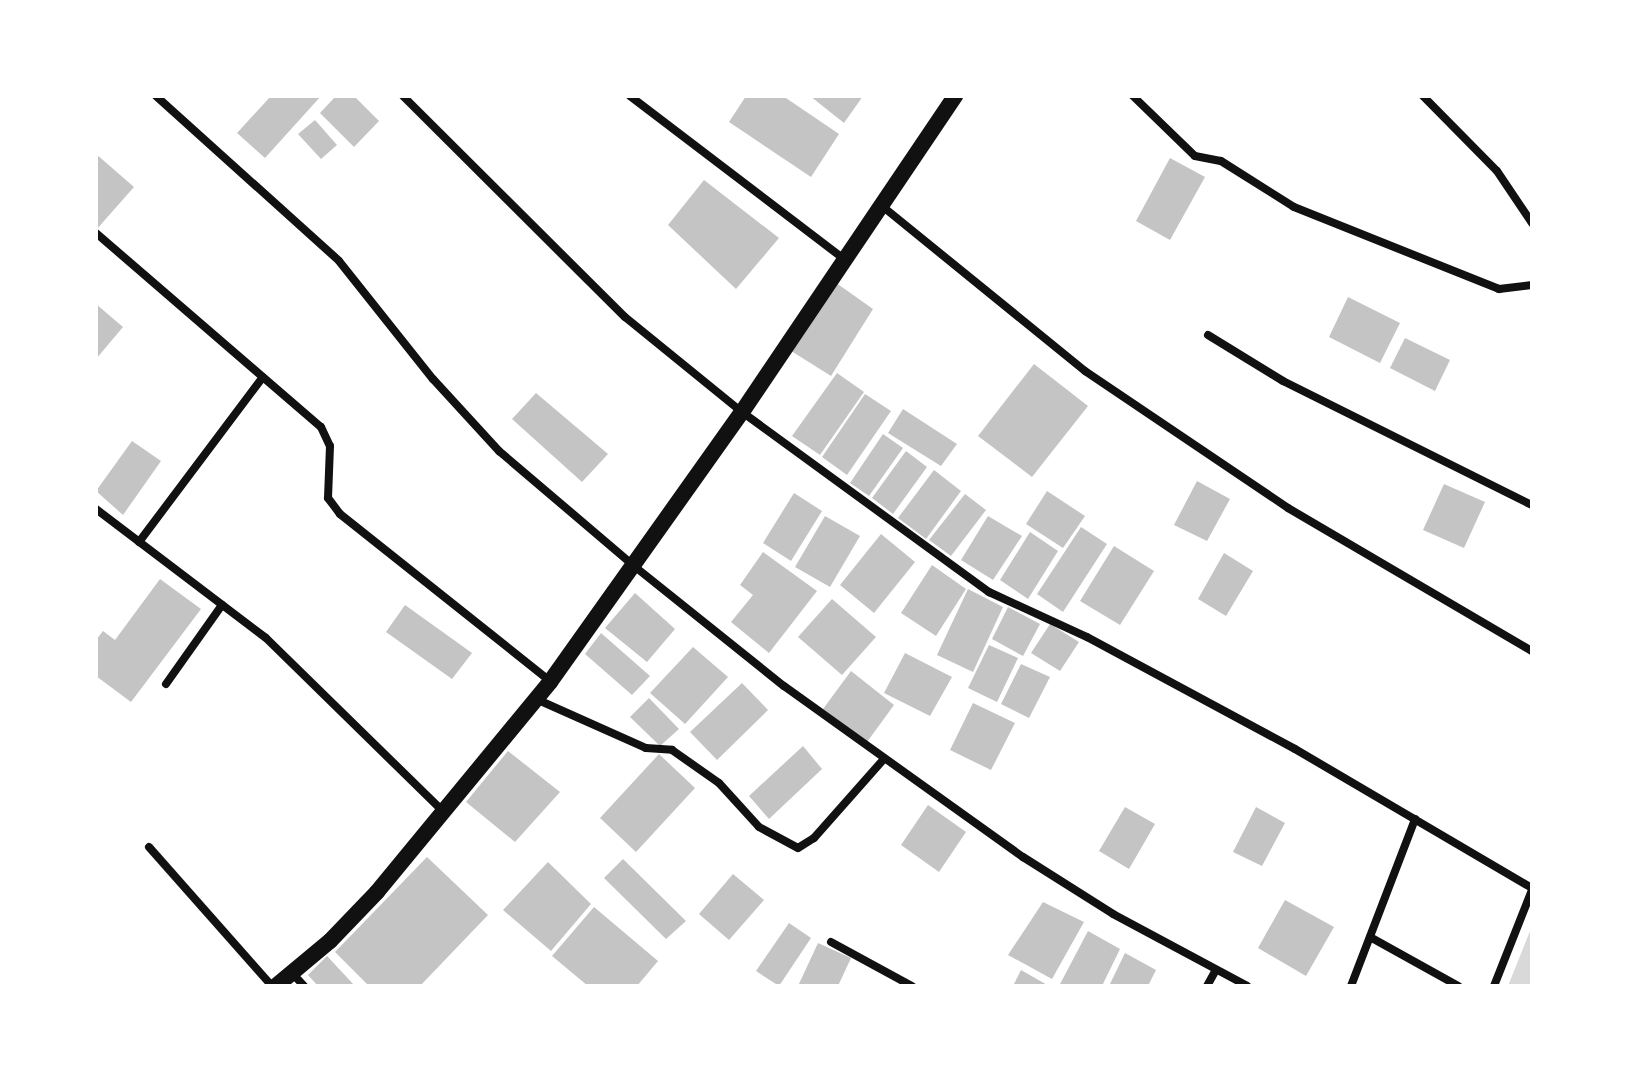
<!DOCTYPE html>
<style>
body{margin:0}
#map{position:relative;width:1628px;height:1082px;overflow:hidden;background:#fff;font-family:"DM Sans",sans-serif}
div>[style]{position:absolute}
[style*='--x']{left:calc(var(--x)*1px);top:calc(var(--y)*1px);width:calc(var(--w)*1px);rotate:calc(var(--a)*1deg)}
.water>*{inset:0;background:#d9d9d9}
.building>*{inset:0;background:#c4c4c4}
.minor>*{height:8px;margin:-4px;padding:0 4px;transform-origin:4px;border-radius:4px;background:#111}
.secondary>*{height:16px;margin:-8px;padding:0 8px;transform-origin:8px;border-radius:8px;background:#111}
span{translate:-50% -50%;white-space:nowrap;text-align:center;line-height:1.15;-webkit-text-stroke:8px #fff;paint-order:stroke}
.frame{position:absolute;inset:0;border:98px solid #fff;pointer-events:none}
</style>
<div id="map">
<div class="water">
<div style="clip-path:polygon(1532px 926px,1532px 986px,1508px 986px)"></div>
</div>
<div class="building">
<div style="clip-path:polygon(271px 96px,321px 96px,265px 158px,237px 133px)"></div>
<div style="clip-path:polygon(336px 96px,354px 96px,379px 121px,354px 147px,320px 113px)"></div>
<div style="clip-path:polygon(746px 96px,783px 96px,839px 134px,811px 177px,729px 122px)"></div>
<div style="clip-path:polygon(810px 96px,863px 96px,844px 123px)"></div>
<div style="clip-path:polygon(315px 120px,337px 145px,321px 159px,298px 134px)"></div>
<div style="clip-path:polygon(96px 154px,134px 187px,96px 230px)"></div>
<div style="clip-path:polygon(1170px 158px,1205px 177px,1170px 240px,1136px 221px)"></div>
<div style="clip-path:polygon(704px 180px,779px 238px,736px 289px,668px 225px)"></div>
<div style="clip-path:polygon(832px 280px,873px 309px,831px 376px,788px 349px)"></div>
<div style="clip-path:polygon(1348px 297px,1400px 323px,1380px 363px,1329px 337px)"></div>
<div style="clip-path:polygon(96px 304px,123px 327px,96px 359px)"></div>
<div style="clip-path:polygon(1405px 338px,1450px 360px,1435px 391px,1390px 368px)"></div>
<div style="clip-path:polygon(1034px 364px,1088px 406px,1032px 477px,978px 436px)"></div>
<div style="clip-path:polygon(837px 373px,864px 392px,820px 455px,792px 436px)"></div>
<div style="clip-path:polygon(536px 393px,608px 454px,582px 482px,512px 419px)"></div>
<div style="clip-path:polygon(865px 394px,891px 411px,847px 475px,822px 457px)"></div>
<div style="clip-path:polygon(903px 409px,957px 444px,941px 466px,888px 433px)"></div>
<div style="clip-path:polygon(883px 434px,903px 448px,869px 496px,850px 483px)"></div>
<div style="clip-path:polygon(132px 441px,161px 461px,123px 515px,96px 491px)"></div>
<div style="clip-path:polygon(906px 451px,927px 467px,893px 514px,872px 498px)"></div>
<div style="clip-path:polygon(934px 470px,961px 491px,926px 539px,898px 518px)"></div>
<div style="clip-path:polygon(1197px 481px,1230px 499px,1207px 541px,1174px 525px)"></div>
<div style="clip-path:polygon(1444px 484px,1485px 502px,1464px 548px,1423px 530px)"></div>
<div style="clip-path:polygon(1047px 491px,1085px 516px,1063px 548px,1026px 524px)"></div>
<div style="clip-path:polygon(794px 493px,822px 511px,791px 561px,763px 543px)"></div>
<div style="clip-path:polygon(965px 494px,986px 510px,951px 556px,929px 540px)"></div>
<div style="clip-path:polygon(825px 516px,860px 536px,830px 587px,795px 567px)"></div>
<div style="clip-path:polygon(988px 516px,1022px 536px,993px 580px,961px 560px)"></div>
<div style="clip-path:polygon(1081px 527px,1107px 544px,1063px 612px,1037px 594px)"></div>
<div style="clip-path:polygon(1030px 532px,1058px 551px,1028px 599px,1000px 580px)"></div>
<div style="clip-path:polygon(881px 534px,915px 562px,874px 613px,840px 585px)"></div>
<div style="clip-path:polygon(1114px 546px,1154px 571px,1120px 625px,1080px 601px)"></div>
<div style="clip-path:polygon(763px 552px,817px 591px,769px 653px,731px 622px,753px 595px,740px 585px)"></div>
<div style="clip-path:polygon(1224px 553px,1253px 571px,1226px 616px,1198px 599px)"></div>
<div style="clip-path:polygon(932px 565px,966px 589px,936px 636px,901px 613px)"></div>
<div style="clip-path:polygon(160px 579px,201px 609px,131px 702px,96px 676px,96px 640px,103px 631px,115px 640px)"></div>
<div style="clip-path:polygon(968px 589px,1003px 607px,973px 672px,937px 655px)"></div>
<div style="clip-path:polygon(635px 593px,675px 629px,647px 662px,605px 628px)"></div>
<div style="clip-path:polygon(832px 599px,876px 637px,842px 675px,798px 637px)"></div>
<div style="clip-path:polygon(405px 605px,472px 653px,452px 679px,386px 632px)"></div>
<div style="clip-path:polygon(1008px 607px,1040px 624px,1023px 656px,992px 639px)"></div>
<div style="clip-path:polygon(1050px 624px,1079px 642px,1060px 671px,1031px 653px)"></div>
<div style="clip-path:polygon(601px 633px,650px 676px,632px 695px,585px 654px)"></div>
<div style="clip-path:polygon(989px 645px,1018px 658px,997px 702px,968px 688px)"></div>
<div style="clip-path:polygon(693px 647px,728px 677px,685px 724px,650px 693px)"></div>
<div style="clip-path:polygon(905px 653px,952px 677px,930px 716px,884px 693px)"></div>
<div style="clip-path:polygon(1021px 664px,1050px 677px,1029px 718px,1001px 704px)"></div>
<div style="clip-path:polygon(851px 671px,894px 705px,867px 742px,823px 709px)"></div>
<div style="clip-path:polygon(742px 683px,768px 710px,717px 760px,690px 732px)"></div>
<div style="clip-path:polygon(649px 698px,679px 729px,660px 746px,630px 717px)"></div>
<div style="clip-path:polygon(973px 703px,1015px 723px,991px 770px,950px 750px)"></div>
<div style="clip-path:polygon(803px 746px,822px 769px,769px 819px,749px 796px)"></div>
<div style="clip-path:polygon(508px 751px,560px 792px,515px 842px,466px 802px)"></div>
<div style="clip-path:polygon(659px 754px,695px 788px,636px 852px,600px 818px)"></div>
<div style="clip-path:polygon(928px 805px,966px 832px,939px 872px,901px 845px)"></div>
<div style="clip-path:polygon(1125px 807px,1155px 824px,1129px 869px,1099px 851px)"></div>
<div style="clip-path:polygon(1256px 807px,1285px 823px,1262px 866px,1233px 852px)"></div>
<div style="clip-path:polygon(427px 857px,488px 915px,420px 986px,369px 986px,335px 952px)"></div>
<div style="clip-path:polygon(623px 859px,686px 921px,666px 939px,604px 878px)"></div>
<div style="clip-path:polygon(548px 862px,591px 904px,551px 951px,503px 910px)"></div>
<div style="clip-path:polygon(733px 874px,764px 900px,729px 940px,699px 914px)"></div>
<div style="clip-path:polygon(1285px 900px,1334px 927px,1306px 976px,1258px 948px)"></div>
<div style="clip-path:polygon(1043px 902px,1084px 922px,1052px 979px,1008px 955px)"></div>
<div style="clip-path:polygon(594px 907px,658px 961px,637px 986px,588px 986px,552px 956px)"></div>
<div style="clip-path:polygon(789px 923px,811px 938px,779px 986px,756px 971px)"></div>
<div style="clip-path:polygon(1088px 931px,1120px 949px,1102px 986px,1059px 986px)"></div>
<div style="clip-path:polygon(818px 943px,851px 958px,838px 986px,798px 986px)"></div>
<div style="clip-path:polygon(1125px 953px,1156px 970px,1148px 986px,1109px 986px)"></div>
<div style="clip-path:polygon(327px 956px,355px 986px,318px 986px,308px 975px)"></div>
<div style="clip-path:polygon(1021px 970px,1049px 986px,1013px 986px)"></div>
</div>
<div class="minor">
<div style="--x:156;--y:96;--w:246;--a:42"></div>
<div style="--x:339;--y:261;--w:151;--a:51.5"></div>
<div style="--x:433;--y:379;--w:98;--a:47.5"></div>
<div style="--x:499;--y:451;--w:177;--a:40.4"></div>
<div style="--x:634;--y:566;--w:192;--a:38.7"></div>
<div style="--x:784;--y:686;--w:294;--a:35.6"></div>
<div style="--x:1023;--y:857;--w:107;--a:32.3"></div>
<div style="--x:1113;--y:914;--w:152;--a:28.2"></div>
<div style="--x:403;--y:96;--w:313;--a:44.9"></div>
<div style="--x:625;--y:317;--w:151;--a:39.1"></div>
<div style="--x:742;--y:412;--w:306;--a:36.1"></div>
<div style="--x:989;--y:592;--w:108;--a:24.7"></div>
<div style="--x:1087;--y:637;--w:236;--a:28.3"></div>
<div style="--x:1295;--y:749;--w:275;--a:30.4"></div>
<div style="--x:630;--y:96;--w:268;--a:37.3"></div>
<div style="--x:1133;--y:96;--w:86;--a:44.1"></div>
<div style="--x:1195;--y:156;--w:26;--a:11"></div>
<div style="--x:1221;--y:161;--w:86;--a:32.2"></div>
<div style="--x:1294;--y:207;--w:221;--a:21.8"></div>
<div style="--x:1499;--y:289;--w:33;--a:-7"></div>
<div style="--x:1423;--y:96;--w:105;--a:45.4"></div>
<div style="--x:1497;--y:171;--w:63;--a:56.1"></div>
<div style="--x:882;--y:206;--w:262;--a:39.1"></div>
<div style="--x:1085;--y:371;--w:245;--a:34"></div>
<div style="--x:1288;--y:508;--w:283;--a:30.4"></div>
<div style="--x:96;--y:233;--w:297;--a:40.8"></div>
<div style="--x:321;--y:427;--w:21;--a:65"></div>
<div style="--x:330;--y:446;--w:52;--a:92.2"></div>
<div style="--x:328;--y:498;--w:20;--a:53"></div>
<div style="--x:340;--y:514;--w:268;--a:38.5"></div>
<div style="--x:1208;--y:335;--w:88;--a:31.5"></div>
<div style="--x:1283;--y:381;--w:278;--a:26.5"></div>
<div style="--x:96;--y:509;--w:213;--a:37.2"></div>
<div style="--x:266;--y:638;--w:250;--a:44.4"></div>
<div style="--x:139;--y:542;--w:206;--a:-53.1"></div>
<div style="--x:166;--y:684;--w:97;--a:-54.7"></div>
<div style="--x:536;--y:699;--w:120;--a:24"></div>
<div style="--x:646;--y:748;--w:26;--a:4"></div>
<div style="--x:672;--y:750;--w:57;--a:35.1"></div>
<div style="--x:719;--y:783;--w:59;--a:47.7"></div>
<div style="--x:759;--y:827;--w:44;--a:28.3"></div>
<div style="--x:798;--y:848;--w:19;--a:-32"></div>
<div style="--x:814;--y:838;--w:106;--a:-48.5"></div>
<div style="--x:149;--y:847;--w:186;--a:48.5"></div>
<div style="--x:1370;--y:937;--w:101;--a:29.1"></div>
<div style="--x:831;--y:942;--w:92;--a:28.5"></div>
<div style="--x:292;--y:973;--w:18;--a:47"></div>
<div style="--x:1207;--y:986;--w:18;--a:-61"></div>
<div style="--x:1351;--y:986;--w:179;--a:-69"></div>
<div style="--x:1494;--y:986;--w:103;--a:-68.4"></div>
</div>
<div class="secondary">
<div style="--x:276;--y:986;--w:70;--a:-39.8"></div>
<div style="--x:330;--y:941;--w:68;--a:-46.2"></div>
<div style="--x:377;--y:892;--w:272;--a:-50.5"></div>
<div style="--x:550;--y:682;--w:331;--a:-54.6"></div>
<div style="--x:742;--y:412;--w:381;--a:-56"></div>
</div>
<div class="frame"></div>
</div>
